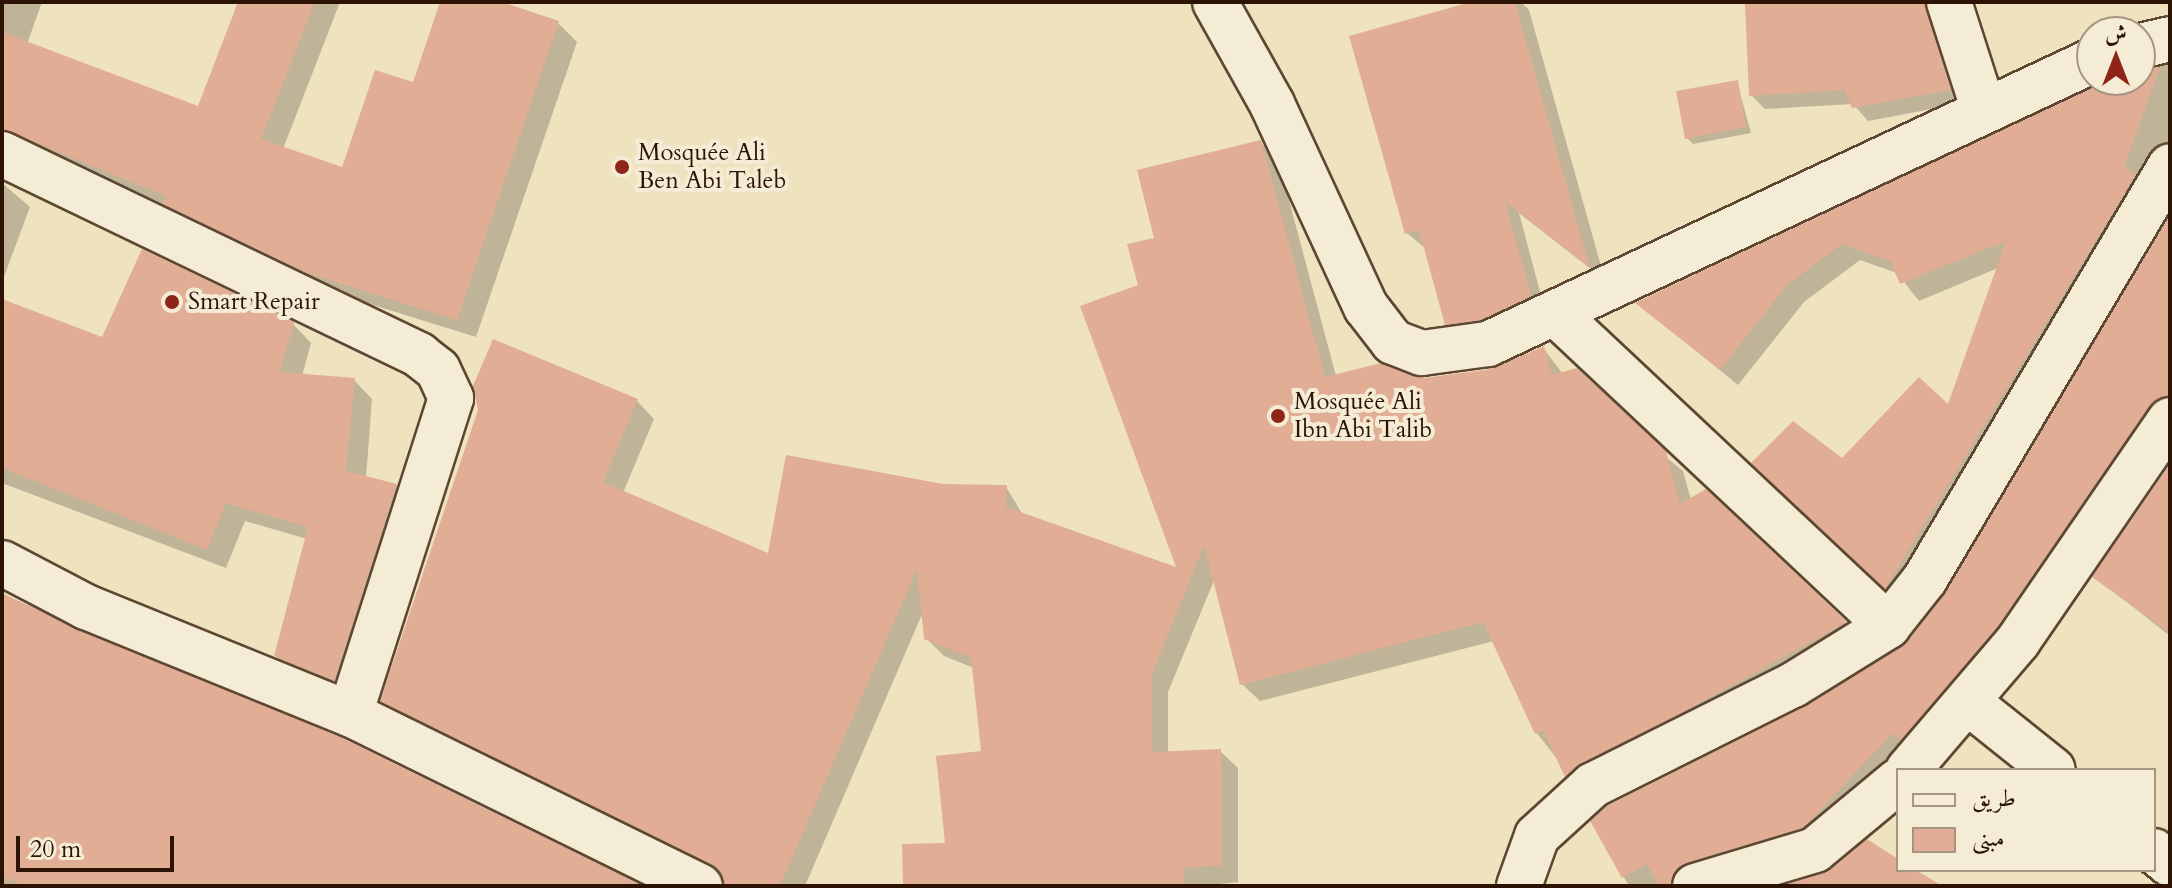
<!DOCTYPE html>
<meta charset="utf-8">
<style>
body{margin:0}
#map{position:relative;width:2172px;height:888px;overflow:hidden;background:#efe2be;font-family:Cardo,Amiri,serif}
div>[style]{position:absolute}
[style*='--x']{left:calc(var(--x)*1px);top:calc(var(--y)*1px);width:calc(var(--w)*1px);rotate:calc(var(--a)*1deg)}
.shadow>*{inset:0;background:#0003}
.building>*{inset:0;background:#e1ad94}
.roads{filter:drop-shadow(2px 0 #5d4732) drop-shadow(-2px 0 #5d4732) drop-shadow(0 2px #5d4732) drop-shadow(0 -2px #5d4732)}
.minor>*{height:44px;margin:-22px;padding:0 22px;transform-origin:22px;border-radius:22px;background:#f5ecd5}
.dots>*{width:22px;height:22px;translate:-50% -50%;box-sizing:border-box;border:4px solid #f5ecd5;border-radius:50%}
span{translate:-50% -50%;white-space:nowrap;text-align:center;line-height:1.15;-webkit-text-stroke:8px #f5ecd5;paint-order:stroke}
.poi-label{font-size:24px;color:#2c1304}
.left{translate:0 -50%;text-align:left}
.frame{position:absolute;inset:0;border:4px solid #2c1304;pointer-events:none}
.legend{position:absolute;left:1896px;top:768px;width:260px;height:104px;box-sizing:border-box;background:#f5ecd5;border:2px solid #a59581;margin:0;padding:10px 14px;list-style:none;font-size:24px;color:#2c1304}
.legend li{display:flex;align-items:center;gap:16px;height:40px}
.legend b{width:40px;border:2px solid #a59581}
.north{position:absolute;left:2076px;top:16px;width:80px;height:80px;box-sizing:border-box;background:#f5ecd5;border:2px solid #a59581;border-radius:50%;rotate:0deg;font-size:22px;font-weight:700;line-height:32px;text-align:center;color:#2c1304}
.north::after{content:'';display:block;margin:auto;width:28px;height:36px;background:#8f2418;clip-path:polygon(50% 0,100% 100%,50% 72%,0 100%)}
.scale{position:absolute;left:16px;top:836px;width:158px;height:36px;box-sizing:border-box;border:4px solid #2c1304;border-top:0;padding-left:10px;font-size:24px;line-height:28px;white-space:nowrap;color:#2c1304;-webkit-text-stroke:6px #f5ecd5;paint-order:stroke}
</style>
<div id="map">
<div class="shadow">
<div style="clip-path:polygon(2px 2px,42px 2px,27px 44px,199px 109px,240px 2px,340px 2px,283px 149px,343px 169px,415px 84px,443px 2px,495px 2px,558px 23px,577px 42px,476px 337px,328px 291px,184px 222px,168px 206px,33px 149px,2px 159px)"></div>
<div style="clip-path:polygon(1478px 2px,1521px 2px,1529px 10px,1605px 280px,1519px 213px,1546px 314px,1464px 341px,1447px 324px,1426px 249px,1407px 233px)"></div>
<div style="clip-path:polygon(1745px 2px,1946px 2px,1964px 103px,1868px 121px,1853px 104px,1765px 109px,1751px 95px)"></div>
<div style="clip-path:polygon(2170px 62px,2170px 168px,1903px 604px,1771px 480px,1842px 461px,1948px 408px,1998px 268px,1919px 301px,1897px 273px,1860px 260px,1804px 302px,1738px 385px,1638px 303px,2110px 80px,2140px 80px,2140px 71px)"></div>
<div style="clip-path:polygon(1737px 82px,1751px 133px,1693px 144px,1687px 138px)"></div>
<div style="clip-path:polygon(1260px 142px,1278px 159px,1336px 376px,1424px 380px,1492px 371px,1543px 348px,1563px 374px,1683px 471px,1691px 500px,1706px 492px,1863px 640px,1584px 793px,1536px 732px,1494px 641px,1260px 701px,1242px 684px,1215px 578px,1168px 692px,1168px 753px,1220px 751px,1238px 768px,1238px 882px,1201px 886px,905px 886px,947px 845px,983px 753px,974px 668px,944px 656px,926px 638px,923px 612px,805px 886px,727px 886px,721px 876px,400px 718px,383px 701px,637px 401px,654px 419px,623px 493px,770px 556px,943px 486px,1006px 487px,1023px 515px,1179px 570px,1140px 286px,1156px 240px)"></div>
<div style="clip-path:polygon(2px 183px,30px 207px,2px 282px)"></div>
<div style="clip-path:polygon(2170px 219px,2170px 424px,1820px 844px,1694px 886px,1629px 886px,1593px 822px,1807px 708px,1909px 643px,1948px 593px)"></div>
<div style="clip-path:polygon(2px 301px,103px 340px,293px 324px,311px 343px,302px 376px,354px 380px,372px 399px,366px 478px,396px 486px,415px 504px,353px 698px,295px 675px,276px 656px,307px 539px,245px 521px,226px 568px,2px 483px)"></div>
<div style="clip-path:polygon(2170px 468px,2170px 636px,2095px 577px)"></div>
<div style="clip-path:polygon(2px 593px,74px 631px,339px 739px,646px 886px,2px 886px)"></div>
</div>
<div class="building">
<div style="clip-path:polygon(238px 2px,315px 2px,261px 139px,342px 167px,375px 70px,413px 82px,440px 2px,502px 2px,559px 21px,457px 320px,307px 273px,162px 204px,166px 196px,2px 129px,2px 32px,198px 106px)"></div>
<div style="clip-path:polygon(1471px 2px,1515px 2px,1590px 268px,1505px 201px,1531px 296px,1481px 320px,1445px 325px,1419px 230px,1405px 234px,1349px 36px)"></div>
<div style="clip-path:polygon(1745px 2px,1925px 2px,1951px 90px,1852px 108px,1845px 90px,1749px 96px)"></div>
<div style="clip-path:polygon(2160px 67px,2124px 168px,2136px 174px,1885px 589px,1751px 463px,1793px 421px,1842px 458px,1919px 377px,1948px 404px,2006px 241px,1900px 284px,1890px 261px,1842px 244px,1787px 285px,1720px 370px,1635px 303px,2107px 80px,2140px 80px,2140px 70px)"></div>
<div style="clip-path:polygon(1738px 80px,1746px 127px,1685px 139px,1676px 91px)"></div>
<div style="clip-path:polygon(1261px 140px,1325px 377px,1381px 363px,1425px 378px,1491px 369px,1544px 346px,1552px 375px,1577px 368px,1666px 451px,1680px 504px,1706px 489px,1847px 622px,1565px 777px,1543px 730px,1535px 734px,1483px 622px,1240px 685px,1204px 545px,1152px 674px,1152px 752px,1221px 749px,1222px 865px,1184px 868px,1185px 886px,903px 886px,902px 844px,945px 843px,936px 756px,981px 751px,971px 658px,924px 639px,917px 569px,780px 886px,725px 886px,711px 864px,380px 701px,478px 410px,473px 386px,493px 339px,638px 399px,603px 482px,768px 553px,786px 455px,943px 484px,1007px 485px,1006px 507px,1176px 567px,1080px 306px,1138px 285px,1127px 244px,1154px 238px,1137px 170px)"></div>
<div style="clip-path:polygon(2170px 215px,2170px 395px,2149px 406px,1998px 626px,1901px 740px,1893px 733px,1803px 828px,1688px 862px,1671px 886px,1659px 886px,1647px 864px,1622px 878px,1590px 821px,1607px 806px,1804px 707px,1908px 641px,1946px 592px)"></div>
<div style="clip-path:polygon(142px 249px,294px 322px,280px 372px,355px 378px,346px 471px,397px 484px,334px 681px,274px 656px,308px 527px,226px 503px,207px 550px,2px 468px,2px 299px,102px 337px)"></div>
<div style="clip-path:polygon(2170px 464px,2170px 633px,2092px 577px)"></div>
<div style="clip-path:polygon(2px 594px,340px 737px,643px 886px,26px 886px,2px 877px)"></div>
<div style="clip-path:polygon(1867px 839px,1898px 859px,1898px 870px,1916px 870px,1942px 886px,1782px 886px,1830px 870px)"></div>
</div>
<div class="roads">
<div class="minor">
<div style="--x:1215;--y:2;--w:117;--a:60.8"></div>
<div style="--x:1272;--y:104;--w:224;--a:65.2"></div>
<div style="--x:1366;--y:307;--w:44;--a:52.4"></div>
<div style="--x:1393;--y:342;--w:31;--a:21"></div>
<div style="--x:1422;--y:353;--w:67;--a:-7.8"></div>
<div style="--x:1488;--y:344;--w:667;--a:-25.11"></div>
<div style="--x:1949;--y:2;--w:114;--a:72.2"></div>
<div style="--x:2140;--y:46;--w:31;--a:-13"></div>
<div style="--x:2;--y:154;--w:463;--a:25.7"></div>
<div style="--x:419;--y:355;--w:24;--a:38"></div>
<div style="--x:438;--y:370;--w:31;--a:65"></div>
<div style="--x:451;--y:398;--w:332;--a:107.7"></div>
<div style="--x:1555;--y:313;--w:457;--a:43.2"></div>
<div style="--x:2;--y:563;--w:95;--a:27.6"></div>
<div style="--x:86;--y:607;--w:285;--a:22.1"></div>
<div style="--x:350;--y:714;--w:390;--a:26.2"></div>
<div style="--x:1969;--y:703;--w:107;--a:38.6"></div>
<div style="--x:1908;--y:770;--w:170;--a:-49.5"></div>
<div style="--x:2018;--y:641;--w:268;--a:-55.5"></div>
<div style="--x:2154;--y:851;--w:21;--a:39"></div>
<div style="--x:1519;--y:886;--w:53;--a:-70.2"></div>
<div style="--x:1537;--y:836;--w:76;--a:-42.3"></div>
<div style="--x:1593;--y:785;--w:224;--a:-26.6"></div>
<div style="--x:1793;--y:685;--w:112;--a:-31.8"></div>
<div style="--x:1888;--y:626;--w:60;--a:-51.8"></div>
<div style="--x:1925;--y:579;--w:480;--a:-59.3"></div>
<div style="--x:1695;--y:886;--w:125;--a:-16.7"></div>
<div style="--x:1815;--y:850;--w:108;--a:-39.7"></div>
</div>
</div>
<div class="dots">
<div style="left:622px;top:167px;background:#8f2418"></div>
<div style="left:172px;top:302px;background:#8f2418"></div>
<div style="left:1278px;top:416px;background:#8f2418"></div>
</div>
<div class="poi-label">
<span class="left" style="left:638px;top:167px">Mosquée Ali<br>Ben Abi Taleb</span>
<span class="left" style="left:188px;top:302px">Smart Repair</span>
<span class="left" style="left:1294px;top:416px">Mosquée Ali<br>Ibn Abi Talib</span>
</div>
<div class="frame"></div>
<ul class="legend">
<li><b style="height:10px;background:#f5ecd5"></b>طريق</li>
<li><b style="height:22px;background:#e1ad94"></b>مبنى</li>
</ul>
<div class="north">ش</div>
<div class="scale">20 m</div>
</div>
